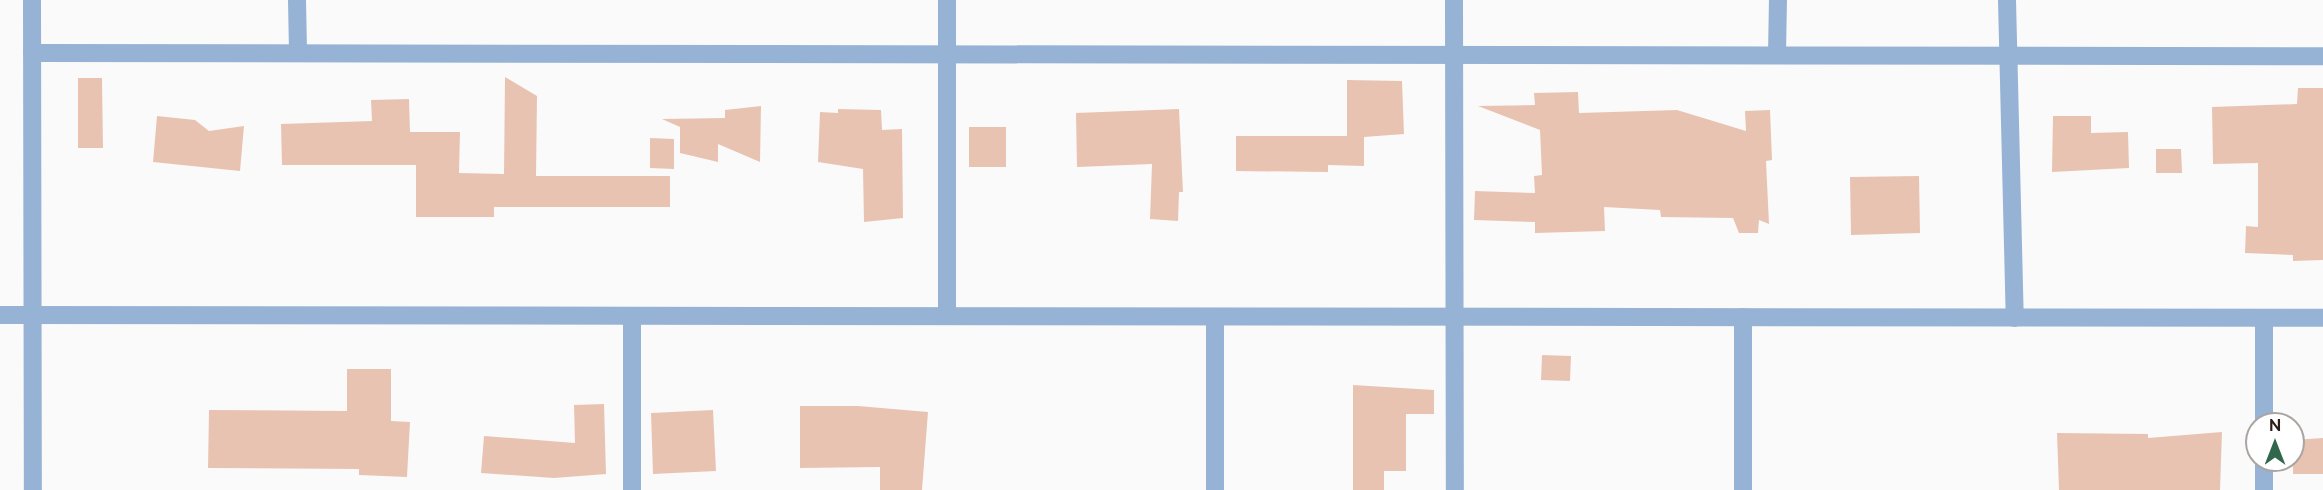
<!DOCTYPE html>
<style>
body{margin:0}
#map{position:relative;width:2323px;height:490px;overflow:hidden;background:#fafafa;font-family:Raleway,sans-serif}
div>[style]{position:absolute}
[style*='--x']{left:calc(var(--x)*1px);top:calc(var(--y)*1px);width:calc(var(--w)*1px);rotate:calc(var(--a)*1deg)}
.building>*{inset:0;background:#e9c3b2}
.minor>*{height:18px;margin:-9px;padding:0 9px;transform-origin:9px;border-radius:9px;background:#96b2d4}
span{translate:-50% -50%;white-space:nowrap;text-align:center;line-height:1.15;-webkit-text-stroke:4.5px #fff;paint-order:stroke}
.north{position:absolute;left:2245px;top:412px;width:60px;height:60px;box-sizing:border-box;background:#fff;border:2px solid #aaa5a2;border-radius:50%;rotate:0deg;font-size:16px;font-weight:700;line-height:24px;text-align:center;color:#2b1d17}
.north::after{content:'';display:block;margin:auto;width:21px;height:27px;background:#31674d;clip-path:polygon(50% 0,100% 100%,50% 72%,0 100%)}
</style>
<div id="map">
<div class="building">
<div style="clip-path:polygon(505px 77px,537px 96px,536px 176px,670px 176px,670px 207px,494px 207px,494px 217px,416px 217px,416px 165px,282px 165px,281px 124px,372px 121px,371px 100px,409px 99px,410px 132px,460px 132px,459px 173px,504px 174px)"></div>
<div style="clip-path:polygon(78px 78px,102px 78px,103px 148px,78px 148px)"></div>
<div style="clip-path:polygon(1347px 80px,1402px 81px,1404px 134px,1364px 137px,1364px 166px,1328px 165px,1328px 172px,1236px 171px,1236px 136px,1347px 136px)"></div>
<div style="clip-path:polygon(2298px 88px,2323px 88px,2323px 260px,2293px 261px,2293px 255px,2245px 253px,2246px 226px,2258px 227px,2258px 163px,2213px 164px,2212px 107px,2297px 104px)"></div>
<div style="clip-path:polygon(1578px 92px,1579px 113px,1677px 110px,1746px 131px,1745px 111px,1770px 110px,1772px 160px,1766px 161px,1769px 224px,1759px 220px,1758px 233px,1739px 233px,1733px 218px,1661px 217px,1660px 210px,1604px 207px,1605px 231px,1535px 233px,1535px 222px,1474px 220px,1475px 191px,1535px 193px,1534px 176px,1542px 175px,1540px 130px,1478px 106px,1535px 105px,1534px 93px)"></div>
<div style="clip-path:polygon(761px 106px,760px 162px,718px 144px,718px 162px,680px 153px,680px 127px,662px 119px,725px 118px,725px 110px)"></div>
<div style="clip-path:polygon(838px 109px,881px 110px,882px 130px,902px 129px,903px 218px,864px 222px,863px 169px,818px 162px,820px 112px,838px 113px)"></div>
<div style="clip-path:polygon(1179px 109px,1183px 192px,1179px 192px,1178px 221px,1150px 219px,1152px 164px,1077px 167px,1076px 113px)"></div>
<div style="clip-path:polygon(157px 116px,195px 120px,209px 131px,244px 126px,240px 171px,153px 162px)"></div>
<div style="clip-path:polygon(2053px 116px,2091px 116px,2091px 133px,2128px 132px,2129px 168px,2052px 172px)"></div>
<div style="clip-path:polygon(969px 127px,1006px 127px,1006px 167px,969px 167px)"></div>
<div style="clip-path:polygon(650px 138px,674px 139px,674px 169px,650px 168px)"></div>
<div style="clip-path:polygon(2156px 149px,2181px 149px,2182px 173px,2156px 173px)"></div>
<div style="clip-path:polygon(1919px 176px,1920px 233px,1851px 235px,1850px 177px)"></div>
<div style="clip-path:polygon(1542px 355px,1571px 356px,1570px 381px,1541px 380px)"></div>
<div style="clip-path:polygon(347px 369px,391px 369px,391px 421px,410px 422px,407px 477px,359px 475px,359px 469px,208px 468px,209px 410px,347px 411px)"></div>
<div style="clip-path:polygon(1353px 385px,1434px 390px,1434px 414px,1406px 414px,1406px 471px,1384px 471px,1384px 490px,1353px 490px)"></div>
<div style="clip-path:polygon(604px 404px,606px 474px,554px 478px,481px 473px,484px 436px,575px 443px,574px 405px)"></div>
<div style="clip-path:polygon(800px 406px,858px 406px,928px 412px,922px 490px,880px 490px,880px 467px,800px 468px)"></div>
<div style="clip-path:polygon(713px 410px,716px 471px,653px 474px,651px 413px)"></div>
<div style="clip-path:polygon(2222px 432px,2220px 490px,2059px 490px,2057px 433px,2148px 434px,2148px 438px)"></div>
<div style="clip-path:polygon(2323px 438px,2323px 474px,2293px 474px,2293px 440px)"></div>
</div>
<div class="minor">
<div style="--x:32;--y:0;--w:490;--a:89.9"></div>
<div style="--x:297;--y:0;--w:53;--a:88.9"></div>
<div style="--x:947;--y:0;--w:316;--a:90"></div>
<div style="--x:1454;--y:0;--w:490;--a:89.9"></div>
<div style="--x:2007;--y:0;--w:318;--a:88.6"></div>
<div style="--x:32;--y:53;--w:2291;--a:0.08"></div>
<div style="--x:1777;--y:55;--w:55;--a:-89"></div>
<div style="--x:0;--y:315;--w:2323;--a:0.07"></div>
<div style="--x:632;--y:316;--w:174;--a:90"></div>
<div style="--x:1215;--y:317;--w:173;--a:90"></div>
<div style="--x:1743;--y:317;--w:173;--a:90"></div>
<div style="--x:2264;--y:318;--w:106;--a:90"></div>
<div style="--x:2264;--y:460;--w:30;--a:90"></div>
</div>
<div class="north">N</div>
</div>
